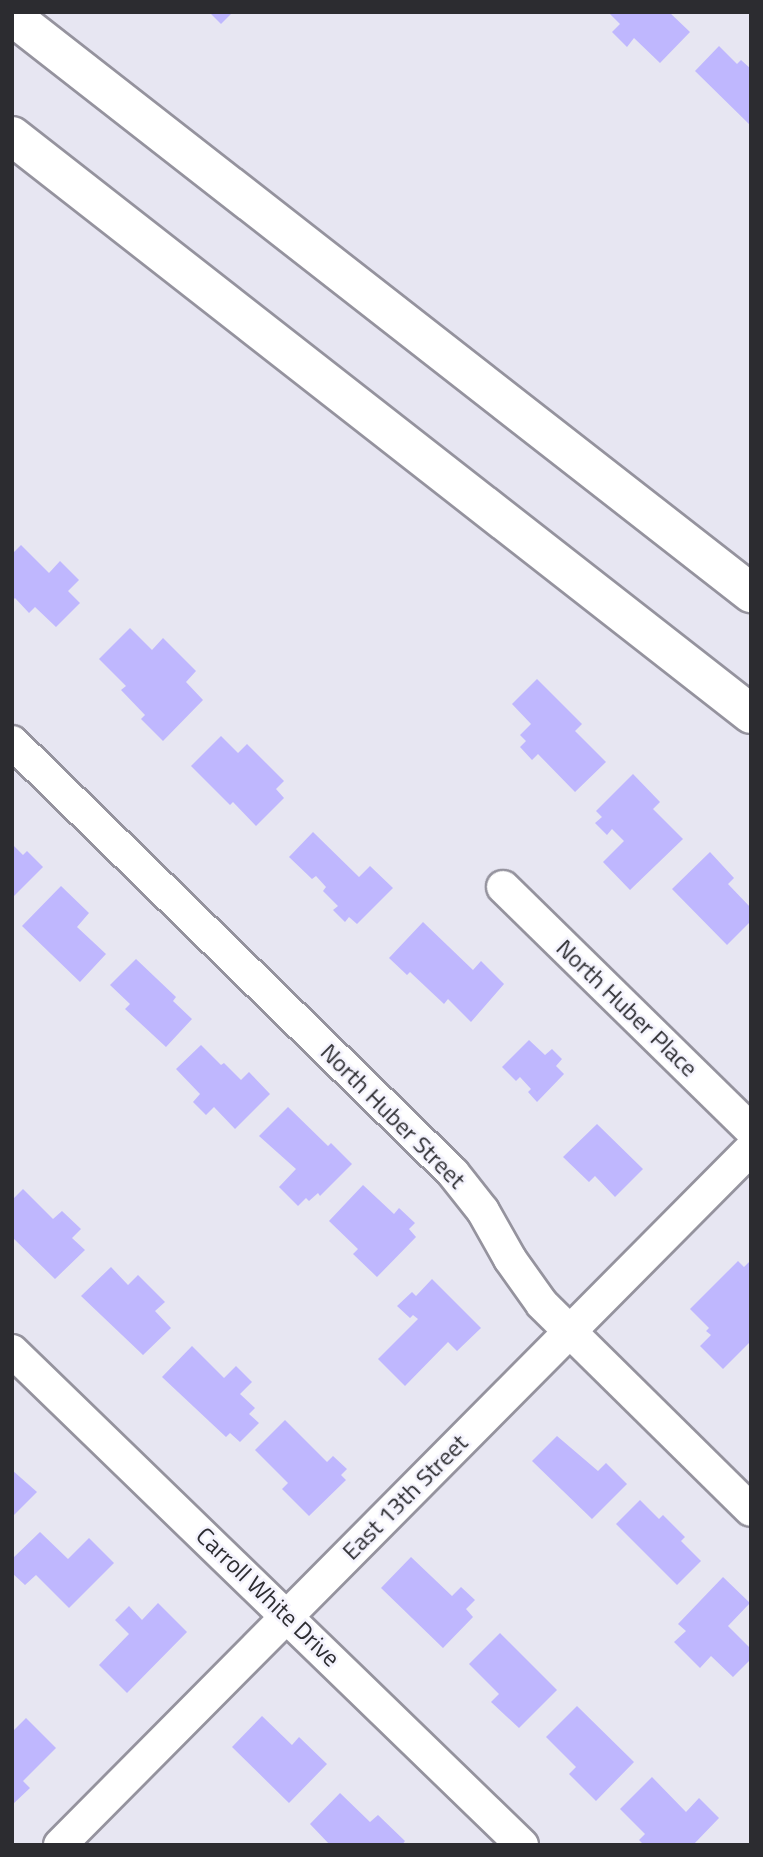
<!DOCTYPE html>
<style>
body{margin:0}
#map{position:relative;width:763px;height:1857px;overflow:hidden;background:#e7e6f2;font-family:"Titillium Web",sans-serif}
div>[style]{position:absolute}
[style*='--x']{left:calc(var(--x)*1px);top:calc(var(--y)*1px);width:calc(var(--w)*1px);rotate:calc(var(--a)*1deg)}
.building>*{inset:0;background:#bfb7fe}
.roads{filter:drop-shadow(2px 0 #95939e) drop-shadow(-2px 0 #95939e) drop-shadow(0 2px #95939e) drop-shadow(0 -2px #95939e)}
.minor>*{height:32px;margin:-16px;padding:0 16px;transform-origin:16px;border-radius:16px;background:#fff}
.motorway>*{height:38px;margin:-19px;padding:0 19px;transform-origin:19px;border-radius:19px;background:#fff}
span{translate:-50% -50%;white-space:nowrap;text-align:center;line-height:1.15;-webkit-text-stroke:5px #f4f3fd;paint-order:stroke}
.street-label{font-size:24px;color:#2c2c30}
.frame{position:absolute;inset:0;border:14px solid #2c2c30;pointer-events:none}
</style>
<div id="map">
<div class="building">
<div style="clip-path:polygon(209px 12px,233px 12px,221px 24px)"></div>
<div style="clip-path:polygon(608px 12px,669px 12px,690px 32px,660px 63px,634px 38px,627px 47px,612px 32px,620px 24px)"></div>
<div style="clip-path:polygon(719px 46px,737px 64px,741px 60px,751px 69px,751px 126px,695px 71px)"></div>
<div style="clip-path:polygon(21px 545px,49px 573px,60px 561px,79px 580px,68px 591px,80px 603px,56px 627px,35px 607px,29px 613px,15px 598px,12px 601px,12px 554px)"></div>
<div style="clip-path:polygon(130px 628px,152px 650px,163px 638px,196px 671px,186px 682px,203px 700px,163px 741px,141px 719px,145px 715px,121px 690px,126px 686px,99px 659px)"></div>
<div style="clip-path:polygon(537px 679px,582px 724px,575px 731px,606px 762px,575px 792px,538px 754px,532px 760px,520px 747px,526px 741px,520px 735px,531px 724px,512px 704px)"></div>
<div style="clip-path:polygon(221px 736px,238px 753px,247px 744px,284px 781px,276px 789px,284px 798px,256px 826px,233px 802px,230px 805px,191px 766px)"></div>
<div style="clip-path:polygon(633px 774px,660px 802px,653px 809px,683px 839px,630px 890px,603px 862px,624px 841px,612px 829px,607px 835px,595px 823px,602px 817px,596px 811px)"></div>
<div style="clip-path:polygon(313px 832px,359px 877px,370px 866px,393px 888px,357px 924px,349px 917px,345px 922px,333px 910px,338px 906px,323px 891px,326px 887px,316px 876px,312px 879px,289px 857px)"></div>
<div style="clip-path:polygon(12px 844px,23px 855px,27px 851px,43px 867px,12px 898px)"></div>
<div style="clip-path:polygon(710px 852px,734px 878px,728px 884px,751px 908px,751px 921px,727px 945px,672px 889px)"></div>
<div style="clip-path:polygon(61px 886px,89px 913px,77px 927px,106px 954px,80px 982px,22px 926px)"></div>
<div style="clip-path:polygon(423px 922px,473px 970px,481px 961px,504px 984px,471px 1022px,448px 999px,444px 1004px,410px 972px,407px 975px,389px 958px)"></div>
<div style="clip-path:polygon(136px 959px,176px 997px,173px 1001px,192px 1019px,166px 1047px,125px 1009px,130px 1004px,110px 985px)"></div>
<div style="clip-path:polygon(529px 1040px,545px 1055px,552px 1049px,562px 1059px,556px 1066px,564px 1074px,537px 1102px,528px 1092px,531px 1089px,520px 1077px,516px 1081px,502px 1067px)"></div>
<div style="clip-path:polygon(201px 1045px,221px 1065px,224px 1063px,241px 1080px,249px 1072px,270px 1094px,235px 1129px,214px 1107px,206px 1115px,193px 1102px,200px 1094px,176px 1069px)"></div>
<div style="clip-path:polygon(288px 1107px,328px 1146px,331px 1143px,352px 1164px,320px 1196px,318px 1193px,309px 1201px,306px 1198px,298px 1206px,279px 1187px,296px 1169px,259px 1136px)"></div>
<div style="clip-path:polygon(597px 1124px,643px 1169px,615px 1197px,595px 1176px,589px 1182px,563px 1157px)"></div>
<div style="clip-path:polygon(363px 1185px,394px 1214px,399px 1208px,415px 1223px,409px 1229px,416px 1237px,377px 1277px,353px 1254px,358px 1249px,329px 1221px)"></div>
<div style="clip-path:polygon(23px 1189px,53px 1219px,62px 1211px,81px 1229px,72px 1238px,85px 1250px,55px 1279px,12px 1237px,12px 1200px)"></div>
<div style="clip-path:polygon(751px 1260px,751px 1341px,723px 1369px,700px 1346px,711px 1335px,706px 1331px,709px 1328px,690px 1309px,738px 1261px,744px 1267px)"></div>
<div style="clip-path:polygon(111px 1267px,128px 1285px,138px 1275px,165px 1302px,155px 1311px,171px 1328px,143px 1355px,81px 1296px)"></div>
<div style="clip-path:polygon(432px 1279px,481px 1328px,457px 1351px,448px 1342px,405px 1386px,378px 1359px,418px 1319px,413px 1315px,410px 1318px,397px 1306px,412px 1292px,416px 1296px)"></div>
<div style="clip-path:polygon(192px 1346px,224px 1378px,236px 1366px,252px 1382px,240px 1394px,255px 1408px,249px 1414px,259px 1423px,240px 1442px,230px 1433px,226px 1437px,162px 1377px)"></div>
<div style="clip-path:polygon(285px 1420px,327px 1462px,333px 1456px,347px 1469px,341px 1475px,346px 1480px,309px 1516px,282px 1489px,288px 1483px,255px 1450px)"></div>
<div style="clip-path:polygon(557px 1436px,598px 1471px,606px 1463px,627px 1484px,592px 1519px,532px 1461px)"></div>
<div style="clip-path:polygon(12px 1470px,37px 1492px,12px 1517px)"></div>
<div style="clip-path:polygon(640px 1500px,659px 1519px,663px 1515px,685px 1537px,681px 1541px,701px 1561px,677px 1585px,616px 1524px)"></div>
<div style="clip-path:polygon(40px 1532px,68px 1559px,89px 1538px,114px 1563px,69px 1608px,36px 1575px,25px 1585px,12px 1573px,12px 1559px)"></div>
<div style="clip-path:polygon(411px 1557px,452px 1596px,461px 1587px,475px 1600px,466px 1609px,473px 1617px,443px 1648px,381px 1588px)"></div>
<div style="clip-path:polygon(723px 1577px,750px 1603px,728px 1626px,751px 1649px,751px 1659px,733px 1677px,711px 1656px,700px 1668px,674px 1642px,686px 1631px,678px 1624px)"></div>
<div style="clip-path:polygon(158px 1603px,187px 1632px,127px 1693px,99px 1665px,129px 1634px,115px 1620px,129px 1606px,142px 1620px)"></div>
<div style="clip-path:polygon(500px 1633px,557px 1690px,519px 1728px,491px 1702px,499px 1694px,469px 1664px)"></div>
<div style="clip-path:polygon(577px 1706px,634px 1762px,596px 1801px,569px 1774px,576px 1767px,546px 1737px)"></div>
<div style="clip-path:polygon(262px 1716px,292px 1745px,299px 1737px,327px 1764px,289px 1803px,232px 1747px)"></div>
<div style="clip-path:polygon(26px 1718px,56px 1748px,23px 1781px,30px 1788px,12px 1805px,12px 1732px)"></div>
<div style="clip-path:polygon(652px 1777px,686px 1812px,699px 1798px,719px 1818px,693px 1845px,644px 1845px,639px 1840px,645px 1834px,620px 1809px)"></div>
<div style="clip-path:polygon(340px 1793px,370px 1822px,378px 1815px,405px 1841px,402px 1845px,330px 1845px,310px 1824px)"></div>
</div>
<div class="roads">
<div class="minor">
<div style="--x:12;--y:742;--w:617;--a:44.34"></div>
<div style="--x:453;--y:1173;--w:48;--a:51.7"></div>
<div style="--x:483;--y:1211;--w:55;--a:60.6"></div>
<div style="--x:510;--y:1259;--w:55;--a:54.6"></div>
<div style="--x:542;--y:1304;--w:293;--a:44.6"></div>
<div style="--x:503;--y:887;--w:347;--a:44.4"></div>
<div style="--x:12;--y:1351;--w:710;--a:44.09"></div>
<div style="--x:60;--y:1845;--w:981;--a:-45.21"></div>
</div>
<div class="motorway">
<div style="--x:12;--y:16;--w:938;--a:37.98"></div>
<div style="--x:12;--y:136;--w:938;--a:38.03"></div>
</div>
</div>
<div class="street-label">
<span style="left:627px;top:1008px;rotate:44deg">North Huber Place</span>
<span style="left:393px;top:1116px;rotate:45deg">North Huber Street</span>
<span style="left:405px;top:1497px;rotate:-45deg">East 13th Street</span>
<span style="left:268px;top:1597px;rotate:44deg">Carroll White Drive</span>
</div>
<div class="frame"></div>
</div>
